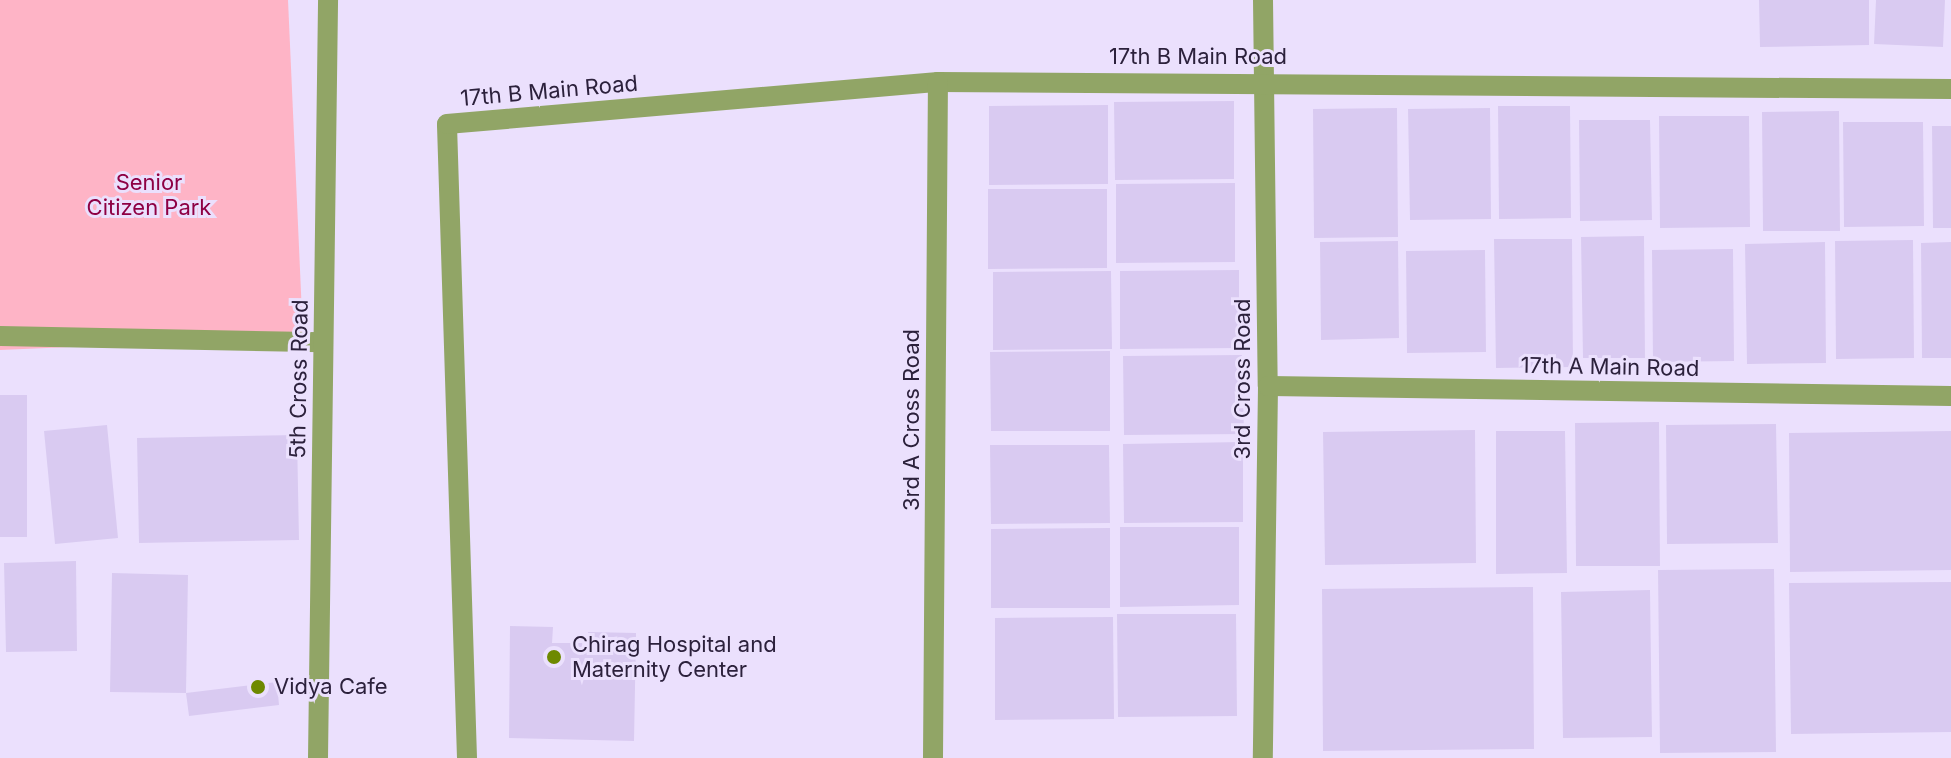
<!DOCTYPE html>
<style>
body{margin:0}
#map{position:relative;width:1951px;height:758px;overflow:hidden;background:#ebe0fd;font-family:Inter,sans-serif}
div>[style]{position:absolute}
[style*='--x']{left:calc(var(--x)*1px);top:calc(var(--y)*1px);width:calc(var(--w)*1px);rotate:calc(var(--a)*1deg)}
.green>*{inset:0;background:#feb4c6}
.building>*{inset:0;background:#d9caf1}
.minor>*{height:20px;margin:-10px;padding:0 10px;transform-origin:10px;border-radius:10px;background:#91a566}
.dots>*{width:22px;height:22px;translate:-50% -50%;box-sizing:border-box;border:4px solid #ebe0fd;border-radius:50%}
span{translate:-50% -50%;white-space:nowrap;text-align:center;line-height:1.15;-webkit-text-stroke:6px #ebe0fd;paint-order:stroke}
.street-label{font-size:22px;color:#2c213c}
.park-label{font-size:22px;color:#8e0044}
.poi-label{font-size:22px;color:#2c213c}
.left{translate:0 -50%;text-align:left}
</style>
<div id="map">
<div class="green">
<div style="clip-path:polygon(0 0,288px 0,303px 337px,0 350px)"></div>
</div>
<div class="building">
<div style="clip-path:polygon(1759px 0,1869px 0,1869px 45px,1760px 47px)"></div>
<div style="clip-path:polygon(1876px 0,1945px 0,1943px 47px,1874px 44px)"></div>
<div style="clip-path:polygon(1234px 101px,1234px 179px,1115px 180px,1114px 102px)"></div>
<div style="clip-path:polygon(1108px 105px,1108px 184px,989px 185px,989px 106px)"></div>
<div style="clip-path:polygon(1498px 106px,1570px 106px,1571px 218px,1499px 219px)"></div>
<div style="clip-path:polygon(1397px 108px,1398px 237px,1314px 238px,1313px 109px)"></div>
<div style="clip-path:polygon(1490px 108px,1491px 219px,1410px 220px,1408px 109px)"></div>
<div style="clip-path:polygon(1839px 111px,1840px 231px,1763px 231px,1762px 112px)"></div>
<div style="clip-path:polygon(1659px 116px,1749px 116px,1750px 227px,1660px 228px)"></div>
<div style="clip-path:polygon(1579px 120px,1650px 120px,1652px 220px,1580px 221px)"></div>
<div style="clip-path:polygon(1843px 122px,1923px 122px,1924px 226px,1844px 227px)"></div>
<div style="clip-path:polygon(1932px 126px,1951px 126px,1951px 228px,1933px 228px)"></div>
<div style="clip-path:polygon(1235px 183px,1235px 262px,1116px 263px,1116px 184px)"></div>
<div style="clip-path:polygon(988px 189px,1107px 189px,1107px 268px,988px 269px)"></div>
<div style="clip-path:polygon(1644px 236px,1645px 358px,1583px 358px,1581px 237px)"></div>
<div style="clip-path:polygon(1494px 239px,1572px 239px,1573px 367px,1496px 368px)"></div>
<div style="clip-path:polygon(1913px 240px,1914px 358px,1836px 359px,1835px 241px)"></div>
<div style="clip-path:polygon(1398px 241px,1399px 338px,1321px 340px,1320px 242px)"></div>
<div style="clip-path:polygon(1825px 242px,1826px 363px,1747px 364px,1745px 244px)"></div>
<div style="clip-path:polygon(1951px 242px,1951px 358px,1922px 358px,1921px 243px)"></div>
<div style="clip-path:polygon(1733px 249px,1734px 361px,1653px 362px,1652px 250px)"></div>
<div style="clip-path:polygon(1485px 250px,1486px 352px,1407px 353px,1406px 251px)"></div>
<div style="clip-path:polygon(1239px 270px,1239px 348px,1120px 349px,1120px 271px)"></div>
<div style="clip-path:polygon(1111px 271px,1112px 349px,993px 350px,993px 272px)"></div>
<div style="clip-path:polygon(1110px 351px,1110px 431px,991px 431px,990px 352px)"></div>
<div style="clip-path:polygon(1242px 355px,1244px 434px,1124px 435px,1123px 356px)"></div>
<div style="clip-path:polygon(0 395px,27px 395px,27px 537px,0 537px)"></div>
<div style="clip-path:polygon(1659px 422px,1660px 566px,1576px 566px,1575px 423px)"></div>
<div style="clip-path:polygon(1776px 424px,1778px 543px,1667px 544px,1666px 425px)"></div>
<div style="clip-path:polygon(107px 425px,118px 538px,55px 544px,44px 431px)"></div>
<div style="clip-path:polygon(1475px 430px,1476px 563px,1325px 565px,1323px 432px)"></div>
<div style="clip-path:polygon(1496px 431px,1565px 431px,1567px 573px,1496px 574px)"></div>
<div style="clip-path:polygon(1951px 431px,1951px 570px,1790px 572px,1789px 433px)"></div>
<div style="clip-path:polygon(297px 435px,299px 540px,139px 543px,137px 438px)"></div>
<div style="clip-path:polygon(1243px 442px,1243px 522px,1124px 523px,1123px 444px)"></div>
<div style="clip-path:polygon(990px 445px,1109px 445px,1110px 523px,991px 524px)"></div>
<div style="clip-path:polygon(1120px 527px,1239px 527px,1239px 605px,1120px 607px)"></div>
<div style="clip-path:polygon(1110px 528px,1110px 608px,991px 608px,991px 529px)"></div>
<div style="clip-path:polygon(76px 561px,77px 651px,6px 652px,4px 563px)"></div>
<div style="clip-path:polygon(1774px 569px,1776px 752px,1660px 753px,1658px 570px)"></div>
<div style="clip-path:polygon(112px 573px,188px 575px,186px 693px,110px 692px)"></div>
<div style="clip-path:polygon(1951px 582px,1951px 732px,1791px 734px,1789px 583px)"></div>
<div style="clip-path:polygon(1533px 587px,1534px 749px,1323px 751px,1322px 589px)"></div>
<div style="clip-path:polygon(1650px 590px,1652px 737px,1563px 738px,1561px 592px)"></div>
<div style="clip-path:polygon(1117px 614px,1236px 614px,1237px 716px,1118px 717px)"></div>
<div style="clip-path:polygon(1113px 617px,1114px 719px,995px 720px,995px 618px)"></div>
<div style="clip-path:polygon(510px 626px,553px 627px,552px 643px,588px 643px,588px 632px,636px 633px,634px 741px,509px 738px)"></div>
<div style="clip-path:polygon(277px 682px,279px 705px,189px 716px,186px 693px)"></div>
</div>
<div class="minor">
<div style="--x:1263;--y:0;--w:386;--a:89.3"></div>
<div style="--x:1268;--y:386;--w:372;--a:90.8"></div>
<div style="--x:0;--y:336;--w:323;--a:1.1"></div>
<div style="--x:1268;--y:386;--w:683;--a:0.84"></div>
<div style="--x:318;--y:758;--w:758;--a:-89.24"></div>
<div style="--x:467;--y:758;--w:634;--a:-91.81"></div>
<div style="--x:447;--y:124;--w:493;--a:-4.9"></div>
<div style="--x:938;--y:82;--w:1013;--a:0.4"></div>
<div style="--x:933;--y:758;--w:676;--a:-89.58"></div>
</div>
<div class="dots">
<div style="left:554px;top:657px;background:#6e8900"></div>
<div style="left:258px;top:687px;background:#6e8900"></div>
</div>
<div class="street-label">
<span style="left:1198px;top:57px">17th B Main Road</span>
<span style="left:549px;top:91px;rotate:-5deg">17th B Main Road</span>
<span style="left:1610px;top:367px;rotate:1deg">17th A Main Road</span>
<span style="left:299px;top:379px;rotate:-89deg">5th Cross Road</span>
<span style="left:1243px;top:379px;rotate:-90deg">3rd Cross Road</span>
<span style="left:912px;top:420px;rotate:-90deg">3rd A Cross Road</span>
</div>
<div class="park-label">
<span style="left:149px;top:195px">Senior<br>Citizen Park</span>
</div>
<div class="poi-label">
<span class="left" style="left:572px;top:657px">Chirag Hospital and<br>Maternity Center</span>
<span class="left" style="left:274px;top:687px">Vidya Cafe</span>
</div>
</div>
